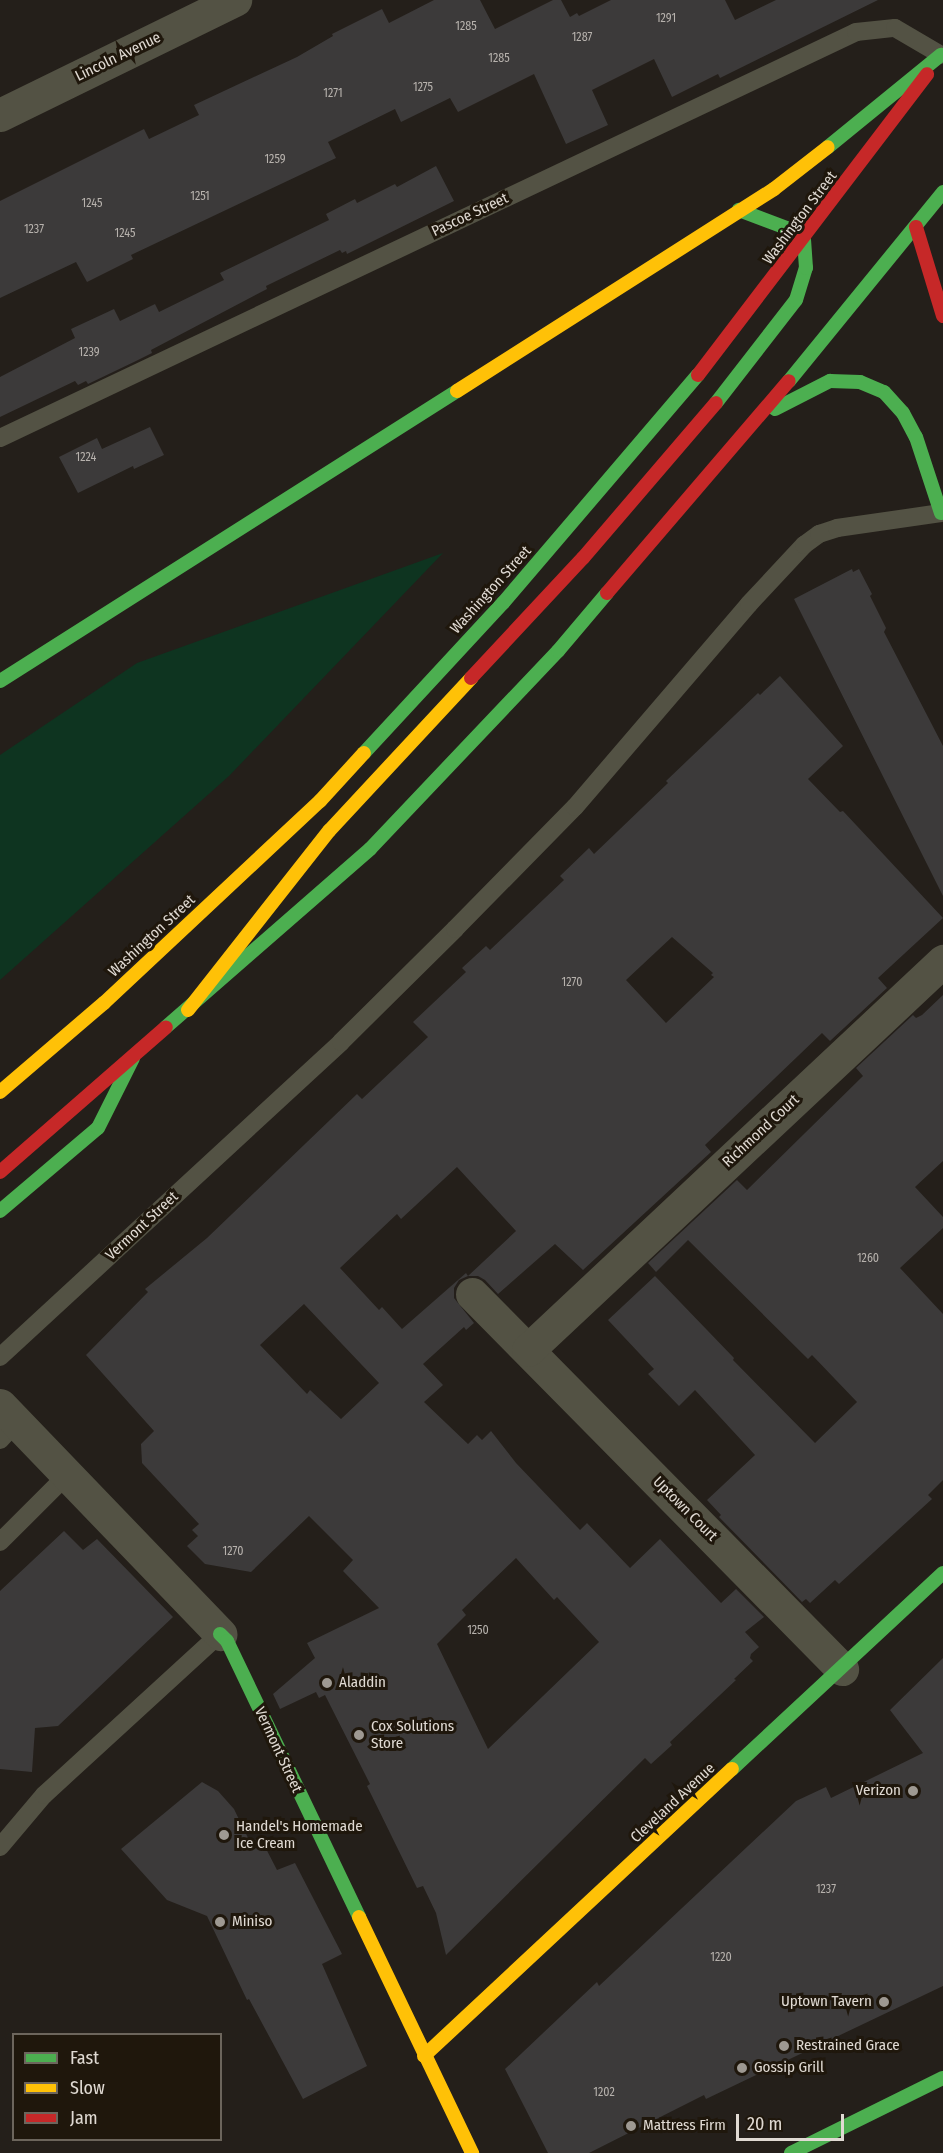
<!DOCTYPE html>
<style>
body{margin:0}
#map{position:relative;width:943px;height:2153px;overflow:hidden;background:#241f1a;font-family:"Fira Sans Condensed",sans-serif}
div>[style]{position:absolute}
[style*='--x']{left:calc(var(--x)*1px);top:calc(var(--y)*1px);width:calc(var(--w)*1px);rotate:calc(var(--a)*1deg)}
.green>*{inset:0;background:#0e3420}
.building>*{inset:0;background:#3c3a3a}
.lane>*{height:18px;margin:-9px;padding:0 9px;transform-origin:9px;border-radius:9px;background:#535244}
.street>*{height:33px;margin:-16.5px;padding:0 16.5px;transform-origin:16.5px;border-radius:16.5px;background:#535244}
.fast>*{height:14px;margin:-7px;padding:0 7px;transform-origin:7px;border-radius:7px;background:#4caf50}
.slow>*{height:14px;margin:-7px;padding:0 7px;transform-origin:7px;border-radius:7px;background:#ffc107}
.jam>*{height:14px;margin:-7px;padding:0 7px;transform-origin:7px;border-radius:7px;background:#c62828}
.dots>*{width:16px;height:16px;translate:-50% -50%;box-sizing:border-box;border:3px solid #1f170c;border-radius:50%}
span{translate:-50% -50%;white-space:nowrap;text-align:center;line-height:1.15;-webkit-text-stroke:6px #1f170c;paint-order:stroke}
.number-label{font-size:12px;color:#b7b2ad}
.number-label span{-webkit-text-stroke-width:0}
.street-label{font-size:15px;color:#e0dad3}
.poi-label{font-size:15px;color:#e0dad3}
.left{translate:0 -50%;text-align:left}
.right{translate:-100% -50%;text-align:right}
.legend{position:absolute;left:12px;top:2033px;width:210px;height:108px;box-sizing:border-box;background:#1f170c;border:2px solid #6c655c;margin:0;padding:8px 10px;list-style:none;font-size:18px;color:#e0dad3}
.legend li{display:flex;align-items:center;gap:12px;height:30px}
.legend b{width:30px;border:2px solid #6c655c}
.scale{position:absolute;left:736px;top:2114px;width:108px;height:27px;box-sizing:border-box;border:3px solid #e0dad3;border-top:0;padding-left:8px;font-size:18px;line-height:21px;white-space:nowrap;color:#e0dad3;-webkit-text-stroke:4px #1f170c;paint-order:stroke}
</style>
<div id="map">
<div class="green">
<div style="clip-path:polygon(443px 553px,229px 776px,0 980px,0 755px,137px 663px)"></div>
</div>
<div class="building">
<div style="clip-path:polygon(434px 0,480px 0,495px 29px,553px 0,561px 0,570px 17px,577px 13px,579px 16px,611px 0,725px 0,735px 20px,776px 0,878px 0,720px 78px,718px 74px,672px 97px,654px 59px,592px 90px,608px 125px,566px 144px,534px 74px,458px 112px,450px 98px,401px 122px,395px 109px,328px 142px,336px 158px,131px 255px,133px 259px,87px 282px,76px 262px,0 298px,0 201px,144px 129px,149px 139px,199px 115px,194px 105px,297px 57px,333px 36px,332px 34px,382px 9px,389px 23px)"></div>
<div style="clip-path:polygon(436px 166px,454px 201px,347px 254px,346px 251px,342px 253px,340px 250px,266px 286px,267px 289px,151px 350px,152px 353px,136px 361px,88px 384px,86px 381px,78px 385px,75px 381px,0 417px,0 377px,75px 338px,71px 329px,114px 309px,120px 321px,155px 304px,159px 312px,224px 280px,220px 273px,329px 220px,326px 214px,355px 199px,357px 203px,395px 184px,397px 187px)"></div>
<div style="clip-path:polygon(150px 427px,164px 455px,134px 469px,133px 466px,78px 493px,59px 457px,97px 438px,102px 449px)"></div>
<div style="clip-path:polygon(852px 569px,853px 572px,859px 569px,872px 594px,870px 596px,886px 628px,884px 632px,943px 746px,943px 896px,794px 599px)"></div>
<div style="clip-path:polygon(evenodd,780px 676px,843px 746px,808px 779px,840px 812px,843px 811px,943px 918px,878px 978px,887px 988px,830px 1041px,822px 1033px,705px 1145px,711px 1152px,583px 1270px,555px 1244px,498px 1294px,485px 1280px,478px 1276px,468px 1276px,516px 1231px,457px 1167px,401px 1219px,397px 1214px,340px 1268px,379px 1310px,382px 1307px,402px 1329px,466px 1273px,468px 1276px,459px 1280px,454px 1288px,454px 1298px,474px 1323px,466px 1330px,464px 1327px,423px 1364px,443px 1385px,424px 1402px,468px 1444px,477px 1435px,482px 1440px,491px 1431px,516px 1463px,580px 1530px,587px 1523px,630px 1568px,660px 1539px,721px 1603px,736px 1589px,764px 1617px,745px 1632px,759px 1647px,751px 1654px,750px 1658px,753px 1661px,734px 1679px,736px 1680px,670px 1742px,672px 1745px,651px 1764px,645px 1758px,446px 1955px,436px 1913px,423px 1886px,417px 1888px,367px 1786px,370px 1784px,325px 1695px,319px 1698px,316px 1692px,280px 1709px,273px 1694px,315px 1658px,307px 1643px,379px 1608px,343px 1571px,353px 1560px,309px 1516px,251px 1572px,205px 1564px,187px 1546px,198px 1536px,192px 1530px,199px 1524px,142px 1463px,141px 1444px,154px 1431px,86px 1355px,148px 1292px,145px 1289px,207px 1238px,357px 1094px,362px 1099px,428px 1037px,413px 1022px,466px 972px,462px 968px,486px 946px,490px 950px,564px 880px,560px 876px,589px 848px,594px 854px,668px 783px,666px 781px,758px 693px,760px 695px,780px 676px,672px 937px,713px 973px,711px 975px,714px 977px,666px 1023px,626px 980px,672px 937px,780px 676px,304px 1304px,379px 1383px,341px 1419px,310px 1390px,307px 1394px,260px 1345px,304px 1304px,780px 676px,516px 1558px,554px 1600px,557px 1597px,599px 1642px,488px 1749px,437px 1644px,466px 1615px,462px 1610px,516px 1558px)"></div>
<div style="clip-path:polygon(943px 995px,943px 1161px,915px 1187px,943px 1217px,943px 1228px,900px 1268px,943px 1314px,943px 1480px,928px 1495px,932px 1499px,839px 1584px,835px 1580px,810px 1603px,806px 1599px,802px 1602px,719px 1517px,721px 1515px,707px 1500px,755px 1455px,695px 1390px,679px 1406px,648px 1374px,654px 1369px,608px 1320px,655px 1276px,734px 1358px,733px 1360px,815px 1443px,857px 1402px,812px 1355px,808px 1359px,688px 1240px,656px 1272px,648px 1263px,737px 1180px,747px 1190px,863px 1076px,856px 1068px,913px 1015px,916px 1018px,922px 1015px)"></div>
<div style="clip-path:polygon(64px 1531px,83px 1550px,97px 1539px,173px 1617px,58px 1726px,35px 1728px,32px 1772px,0 1769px,0 1591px)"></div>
<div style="clip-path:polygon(943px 1658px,943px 1986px,706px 2099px,704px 2095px,589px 2153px,548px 2153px,505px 2069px,597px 1982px,599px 1986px,796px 1801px,826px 1787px,831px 1798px,923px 1753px,890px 1710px)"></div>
<div style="clip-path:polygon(202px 1782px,218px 1791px,234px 1809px,250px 1842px,260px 1837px,277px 1870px,295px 1863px,342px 1954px,322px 1964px,367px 2066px,303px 2099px,249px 1999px,247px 2000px,207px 1916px,167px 1900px,121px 1849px)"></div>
</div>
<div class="lane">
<div style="--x:0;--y:438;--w:947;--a:-25.37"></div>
<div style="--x:856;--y:32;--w:39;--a:-6"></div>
<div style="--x:895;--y:28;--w:53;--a:30.4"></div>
<div style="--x:0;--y:1357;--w:464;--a:-42.7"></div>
<div style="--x:341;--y:1042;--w:161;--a:-44.7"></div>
<div style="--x:455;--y:929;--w:171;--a:-45.5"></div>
<div style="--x:575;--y:807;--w:267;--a:-49.4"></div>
<div style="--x:749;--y:604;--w:81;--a:-47"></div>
<div style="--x:804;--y:545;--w:19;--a:-36"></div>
<div style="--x:819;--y:534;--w:19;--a:-18"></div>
<div style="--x:837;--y:528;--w:105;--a:-8.2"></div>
<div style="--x:0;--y:1440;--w:25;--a:-47"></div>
<div style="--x:0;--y:1542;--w:95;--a:-45"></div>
<div style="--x:0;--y:1847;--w:68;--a:-49.8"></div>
<div style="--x:44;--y:1795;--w:239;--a:-42.5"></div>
</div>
<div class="street">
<div style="--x:0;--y:115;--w:262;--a:-26.1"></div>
<div style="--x:472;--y:1294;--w:527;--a:45.38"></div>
<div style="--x:528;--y:1350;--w:569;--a:-43.15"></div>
<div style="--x:0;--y:1405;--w:318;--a:46.1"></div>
</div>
<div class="fast">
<div style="--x:828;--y:147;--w:146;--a:-39.2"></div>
<div style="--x:789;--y:381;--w:244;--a:-50.8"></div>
<div style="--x:716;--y:403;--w:130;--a:-52.2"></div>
<div style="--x:796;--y:300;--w:34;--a:-73"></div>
<div style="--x:806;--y:268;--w:27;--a:-94"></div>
<div style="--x:804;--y:241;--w:16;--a:-137"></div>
<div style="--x:792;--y:230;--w:57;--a:-159.3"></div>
<div style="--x:775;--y:409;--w:62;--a:-27"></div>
<div style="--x:830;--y:381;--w:30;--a:2"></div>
<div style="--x:860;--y:382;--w:26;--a:23"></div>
<div style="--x:884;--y:392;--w:28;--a:48"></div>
<div style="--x:903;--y:413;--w:27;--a:62"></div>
<div style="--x:916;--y:437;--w:80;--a:71.8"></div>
<div style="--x:0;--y:681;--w:541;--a:-32.4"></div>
<div style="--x:364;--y:753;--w:205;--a:-47.2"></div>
<div style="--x:503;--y:603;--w:300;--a:-49.5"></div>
<div style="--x:166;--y:1027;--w:271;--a:-41.1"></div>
<div style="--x:370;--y:849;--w:273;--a:-46.5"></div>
<div style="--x:558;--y:651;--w:76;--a:-49.8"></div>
<div style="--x:0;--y:1211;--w:128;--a:-40.3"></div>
<div style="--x:98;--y:1128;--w:78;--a:-63.4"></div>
<div style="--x:220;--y:1634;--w:10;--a:45"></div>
<div style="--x:227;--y:1641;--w:306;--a:64.4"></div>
<div style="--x:732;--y:1769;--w:288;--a:-42.9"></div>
<div style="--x:791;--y:2153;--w:169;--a:-26.3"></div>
</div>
<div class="slow">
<div style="--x:457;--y:391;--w:376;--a:-32.5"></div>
<div style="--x:774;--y:189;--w:68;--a:-37.9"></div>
<div style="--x:188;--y:1010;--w:228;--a:-51.8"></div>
<div style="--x:329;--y:831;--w:209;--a:-47.1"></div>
<div style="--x:0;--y:1092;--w:137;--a:-40.6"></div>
<div style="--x:104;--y:1003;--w:296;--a:-43.1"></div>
<div style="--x:320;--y:801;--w:65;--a:-47.5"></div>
<div style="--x:359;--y:1917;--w:262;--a:64.4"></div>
<div style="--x:424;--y:2056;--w:421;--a:-43"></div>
</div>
<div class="jam">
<div style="--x:916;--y:227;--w:93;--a:73.1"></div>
<div style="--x:698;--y:375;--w:378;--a:-52.7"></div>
<div style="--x:607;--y:593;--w:279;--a:-49.4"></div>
<div style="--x:471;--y:678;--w:164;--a:-47"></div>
<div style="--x:583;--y:558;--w:204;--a:-49.4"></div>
<div style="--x:0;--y:1172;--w:220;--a:-41.1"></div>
</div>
<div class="dots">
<div style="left:327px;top:1683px;background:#9e9992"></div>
<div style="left:359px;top:1735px;background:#9e9992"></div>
<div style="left:913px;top:1791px;background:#9e9992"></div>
<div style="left:224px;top:1835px;background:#9e9992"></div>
<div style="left:220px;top:1922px;background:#9e9992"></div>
<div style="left:884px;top:2002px;background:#9e9992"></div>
<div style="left:784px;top:2046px;background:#9e9992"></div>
<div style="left:742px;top:2068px;background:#9e9992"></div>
<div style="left:631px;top:2126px;background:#9e9992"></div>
</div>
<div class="number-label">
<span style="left:666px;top:19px">1291</span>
<span style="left:466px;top:27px">1285</span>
<span style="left:582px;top:38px">1287</span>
<span style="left:499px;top:59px">1285</span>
<span style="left:423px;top:88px">1275</span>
<span style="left:333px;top:94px">1271</span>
<span style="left:275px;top:160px">1259</span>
<span style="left:200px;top:197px">1251</span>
<span style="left:92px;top:204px">1245</span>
<span style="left:34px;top:230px">1237</span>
<span style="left:125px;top:234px">1245</span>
<span style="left:89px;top:353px">1239</span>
<span style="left:86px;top:458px">1224</span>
<span style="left:572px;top:983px">1270</span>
<span style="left:868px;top:1259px">1260</span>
<span style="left:233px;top:1552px">1270</span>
<span style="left:478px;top:1631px">1250</span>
<span style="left:826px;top:1890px">1237</span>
<span style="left:721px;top:1958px">1220</span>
<span style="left:604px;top:2093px">1202</span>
</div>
<div class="street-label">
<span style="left:118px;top:57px;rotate:-26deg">Lincoln Avenue</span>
<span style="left:470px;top:215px;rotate:-25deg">Pascoe Street</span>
<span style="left:800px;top:218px;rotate:-53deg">Washington Street</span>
<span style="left:491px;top:590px;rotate:-48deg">Washington Street</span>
<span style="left:152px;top:936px;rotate:-43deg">Washington Street</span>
<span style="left:761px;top:1131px;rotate:-43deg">Richmond Court</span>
<span style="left:142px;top:1226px;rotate:-43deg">Vermont Street</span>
<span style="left:685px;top:1509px;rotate:45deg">Uptown Court</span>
<span style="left:278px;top:1750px;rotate:65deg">Vermont Street</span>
<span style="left:673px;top:1803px;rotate:-43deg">Cleveland Avenue</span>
</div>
<div class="poi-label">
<span class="left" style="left:339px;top:1683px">Aladdin</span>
<span class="left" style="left:371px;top:1735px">Cox Solutions<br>Store</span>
<span class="right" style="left:901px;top:1791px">Verizon</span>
<span class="left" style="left:236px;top:1835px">Handel's Homemade<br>Ice Cream</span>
<span class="left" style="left:232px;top:1922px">Miniso</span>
<span class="right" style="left:872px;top:2002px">Uptown Tavern</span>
<span class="left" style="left:796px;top:2046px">Restrained Grace</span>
<span class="left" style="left:754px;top:2068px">Gossip Grill</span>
<span class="left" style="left:643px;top:2126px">Mattress Firm</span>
</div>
<ul class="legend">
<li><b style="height:8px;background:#4caf50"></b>Fast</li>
<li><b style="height:8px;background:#ffc107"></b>Slow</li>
<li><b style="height:8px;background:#c62828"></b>Jam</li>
</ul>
<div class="scale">20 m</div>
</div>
